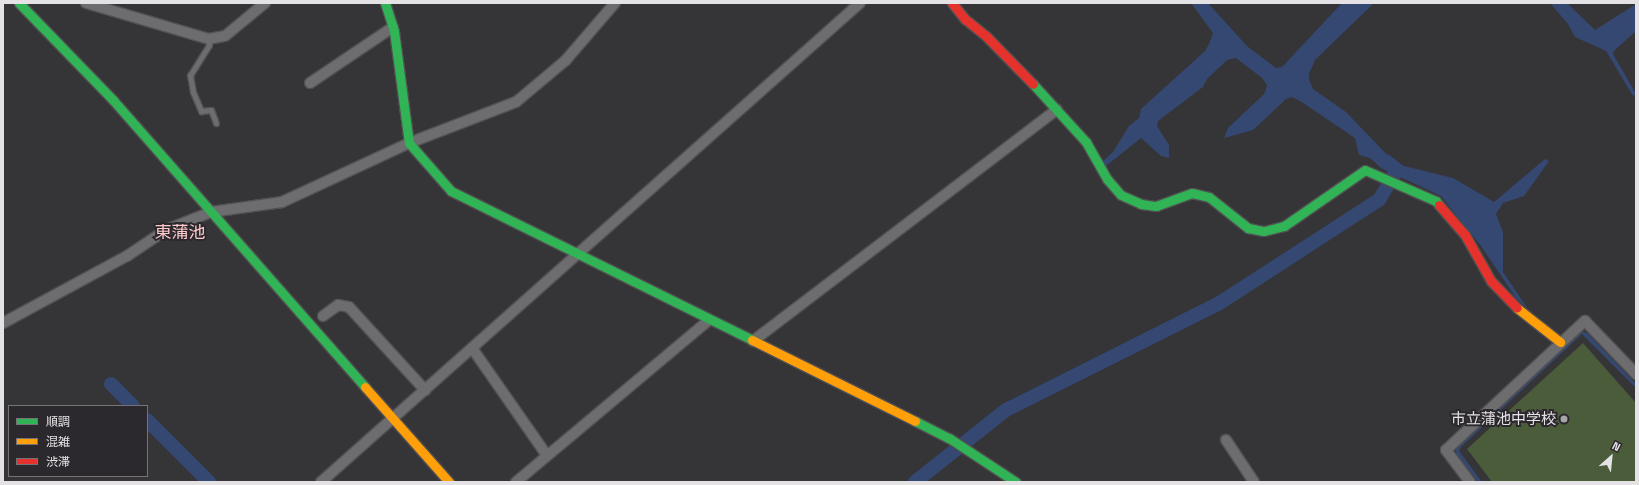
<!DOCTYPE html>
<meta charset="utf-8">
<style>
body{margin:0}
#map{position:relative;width:1639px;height:485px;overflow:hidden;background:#353436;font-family:"Space Grotesk","Noto Sans JP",sans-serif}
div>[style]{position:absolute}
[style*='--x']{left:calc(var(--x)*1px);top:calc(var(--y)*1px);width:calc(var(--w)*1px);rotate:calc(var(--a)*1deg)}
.green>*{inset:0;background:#4b5c3b}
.water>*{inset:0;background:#354872}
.canal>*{height:14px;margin:-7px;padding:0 7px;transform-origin:7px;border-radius:7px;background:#354872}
.roads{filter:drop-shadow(1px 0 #515052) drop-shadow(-1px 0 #515052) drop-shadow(0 1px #515052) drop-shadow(0 -1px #515052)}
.lane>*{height:5px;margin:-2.5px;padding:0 2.5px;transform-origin:2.5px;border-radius:2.5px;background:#6d6c6e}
.street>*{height:10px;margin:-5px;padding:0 5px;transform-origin:5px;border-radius:5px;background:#6d6c6e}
.fast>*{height:9px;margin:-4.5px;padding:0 4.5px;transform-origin:4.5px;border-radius:4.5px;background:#30b455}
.slow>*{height:9px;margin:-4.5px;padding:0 4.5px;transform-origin:4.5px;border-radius:4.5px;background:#ff9f0a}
.jam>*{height:9px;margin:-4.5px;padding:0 4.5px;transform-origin:4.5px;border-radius:4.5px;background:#e5322d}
.dots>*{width:11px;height:11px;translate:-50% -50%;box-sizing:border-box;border:2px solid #2b292d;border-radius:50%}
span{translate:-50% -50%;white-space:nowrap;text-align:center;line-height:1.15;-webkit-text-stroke:4px #2b292d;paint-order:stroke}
.poi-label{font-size:15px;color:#e4e2e5}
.right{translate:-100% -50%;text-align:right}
.quarter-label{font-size:17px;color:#fec9cc}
.frame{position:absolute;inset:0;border:4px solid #e4e2e5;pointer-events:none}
.legend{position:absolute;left:8px;top:405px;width:140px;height:72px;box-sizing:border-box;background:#2b292d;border:1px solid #757377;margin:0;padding:5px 7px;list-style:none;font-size:12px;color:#e4e2e5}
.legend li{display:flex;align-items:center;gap:8px;height:20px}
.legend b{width:20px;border:1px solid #757377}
.north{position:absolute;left:1591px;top:437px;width:40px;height:40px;-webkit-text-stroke:3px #2b292d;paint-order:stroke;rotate:27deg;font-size:11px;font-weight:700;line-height:16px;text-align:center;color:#e4e2e5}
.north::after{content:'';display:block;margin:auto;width:14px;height:18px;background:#e4e2e5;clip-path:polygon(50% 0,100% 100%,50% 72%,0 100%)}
</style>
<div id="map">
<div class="green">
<div style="clip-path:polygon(1583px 343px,1636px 403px,1636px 482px,1492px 482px,1467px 449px)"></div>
</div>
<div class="water">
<div style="clip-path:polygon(1191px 3px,1208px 3px,1247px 46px,1276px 68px,1282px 67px,1342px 3px,1374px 3px,1315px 60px,1309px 74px,1309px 79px,1313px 89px,1346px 112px,1396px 164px,1453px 178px,1494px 202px,1545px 159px,1549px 161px,1524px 196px,1503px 203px,1496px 214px,1503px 232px,1503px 272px,1528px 309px,1516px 298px,1481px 246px,1441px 196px,1381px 168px,1370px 158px,1359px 155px,1355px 138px,1300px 101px,1292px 97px,1286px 99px,1253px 130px,1224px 138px,1228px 128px,1264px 94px,1266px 89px,1267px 85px,1262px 78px,1236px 58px,1227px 60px,1207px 79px,1203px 87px,1158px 121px,1157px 126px,1169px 145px,1169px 158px,1161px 156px,1141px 138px,1106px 166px,1103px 161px,1113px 152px,1129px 126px,1139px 118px,1141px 109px,1205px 51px,1209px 44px,1213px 33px)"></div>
<div style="clip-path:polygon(1550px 3px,1567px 3px,1595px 30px,1636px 4px,1636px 31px,1614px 51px,1613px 54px,1636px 94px,1633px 96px,1606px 51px,1575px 37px,1568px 24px)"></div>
<div style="clip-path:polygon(1580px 331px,1587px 333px,1636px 384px,1636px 388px,1582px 334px,1461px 447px,1459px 451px,1482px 482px,1478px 482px,1456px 453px,1456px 447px)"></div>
</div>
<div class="canal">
<div style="--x:111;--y:384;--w:31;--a:45"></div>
<div style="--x:147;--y:420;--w:88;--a:45"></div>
<div style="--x:915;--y:482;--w:116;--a:-38.4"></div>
<div style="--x:1006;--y:410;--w:237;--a:-26.6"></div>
<div style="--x:1218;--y:304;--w:192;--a:-32.9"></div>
<div style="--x:1379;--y:200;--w:35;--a:-59"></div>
<div style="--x:1397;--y:170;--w:14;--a:-141"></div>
</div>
<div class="roads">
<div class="lane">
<div style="--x:209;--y:39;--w:6;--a:90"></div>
<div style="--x:209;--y:45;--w:36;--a:122"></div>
<div style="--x:190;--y:75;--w:17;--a:80"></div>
<div style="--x:193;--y:92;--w:21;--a:67"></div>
<div style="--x:201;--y:111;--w:10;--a:-6"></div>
<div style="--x:211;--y:110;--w:14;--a:69"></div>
</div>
<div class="street">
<div style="--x:86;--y:3;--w:128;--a:16.3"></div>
<div style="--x:209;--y:39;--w:16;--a:-11"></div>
<div style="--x:225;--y:36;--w:52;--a:-39.5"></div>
<div style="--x:310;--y:83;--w:100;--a:-34"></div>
<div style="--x:323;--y:316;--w:19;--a:-36"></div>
<div style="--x:338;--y:305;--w:11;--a:10"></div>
<div style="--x:349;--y:307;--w:113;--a:47.5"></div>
<div style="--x:3;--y:323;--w:141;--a:-28.4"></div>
<div style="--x:127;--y:256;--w:47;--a:-33.7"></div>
<div style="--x:166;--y:230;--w:48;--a:-21.8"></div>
<div style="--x:211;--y:212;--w:72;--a:-8"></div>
<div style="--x:282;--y:202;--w:140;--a:-24.9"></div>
<div style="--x:409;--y:143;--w:115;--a:-21"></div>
<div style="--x:516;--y:102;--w:65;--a:-40"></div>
<div style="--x:566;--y:60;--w:75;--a:-49.3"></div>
<div style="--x:753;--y:341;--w:382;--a:-37.3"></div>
<div style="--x:472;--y:348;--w:129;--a:55.1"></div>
<div style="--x:1226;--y:440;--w:50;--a:56.3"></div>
<div style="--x:321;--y:482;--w:721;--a:-41.63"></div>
<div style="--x:516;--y:482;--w:252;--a:-40"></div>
<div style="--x:1470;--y:482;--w:40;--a:-127"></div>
<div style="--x:1446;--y:450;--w:190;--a:-42.9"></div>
<div style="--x:1585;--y:321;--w:74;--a:46.1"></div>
</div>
<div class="fast">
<div style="--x:19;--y:3;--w:135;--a:45.9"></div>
<div style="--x:113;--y:100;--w:382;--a:48.7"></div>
<div style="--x:385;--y:3;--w:29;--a:72"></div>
<div style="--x:394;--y:31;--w:113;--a:82.4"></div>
<div style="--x:409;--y:143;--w:64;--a:48.8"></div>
<div style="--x:451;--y:191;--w:336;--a:26.3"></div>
<div style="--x:1033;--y:84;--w:79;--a:47.6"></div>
<div style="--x:1086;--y:142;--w:43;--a:60.4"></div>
<div style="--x:1107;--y:179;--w:21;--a:49"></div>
<div style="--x:1121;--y:195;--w:22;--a:24"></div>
<div style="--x:1141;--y:204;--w:15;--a:8"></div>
<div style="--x:1156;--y:206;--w:38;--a:-20"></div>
<div style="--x:1192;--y:193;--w:17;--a:13"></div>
<div style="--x:1209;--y:197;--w:50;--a:38.5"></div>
<div style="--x:1248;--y:228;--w:16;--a:11"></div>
<div style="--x:1264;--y:231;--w:21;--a:-14"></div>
<div style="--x:1284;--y:226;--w:98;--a:-34.7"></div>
<div style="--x:1365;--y:170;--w:77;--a:23.6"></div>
<div style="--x:1436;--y:201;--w:5;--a:53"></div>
<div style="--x:915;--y:421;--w:38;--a:27"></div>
<div style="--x:949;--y:438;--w:80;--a:33.3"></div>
</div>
<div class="slow">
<div style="--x:1517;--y:308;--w:55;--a:38.3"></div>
<div style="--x:752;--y:340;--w:182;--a:26.4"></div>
<div style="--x:365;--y:387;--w:127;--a:48.5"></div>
</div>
<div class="jam">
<div style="--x:952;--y:3;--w:21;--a:51"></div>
<div style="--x:965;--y:19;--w:27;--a:39"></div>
<div style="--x:986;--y:36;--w:67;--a:45.6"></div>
<div style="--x:1439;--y:205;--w:40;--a:49"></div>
<div style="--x:1465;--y:235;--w:53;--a:60.5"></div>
<div style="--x:1491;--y:281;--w:37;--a:46"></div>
</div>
</div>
<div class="dots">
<div style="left:1564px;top:419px;background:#a7a5a8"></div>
</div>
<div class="poi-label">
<span class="right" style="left:1556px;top:419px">市立蒲池中学校</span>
</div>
<div class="quarter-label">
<span style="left:180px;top:233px">東蒲池</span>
</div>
<div class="frame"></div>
<ul class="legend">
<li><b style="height:5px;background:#30b455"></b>順調</li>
<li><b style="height:5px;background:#ff9f0a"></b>混雑</li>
<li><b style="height:5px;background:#e5322d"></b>渋滞</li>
</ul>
<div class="north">N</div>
</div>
